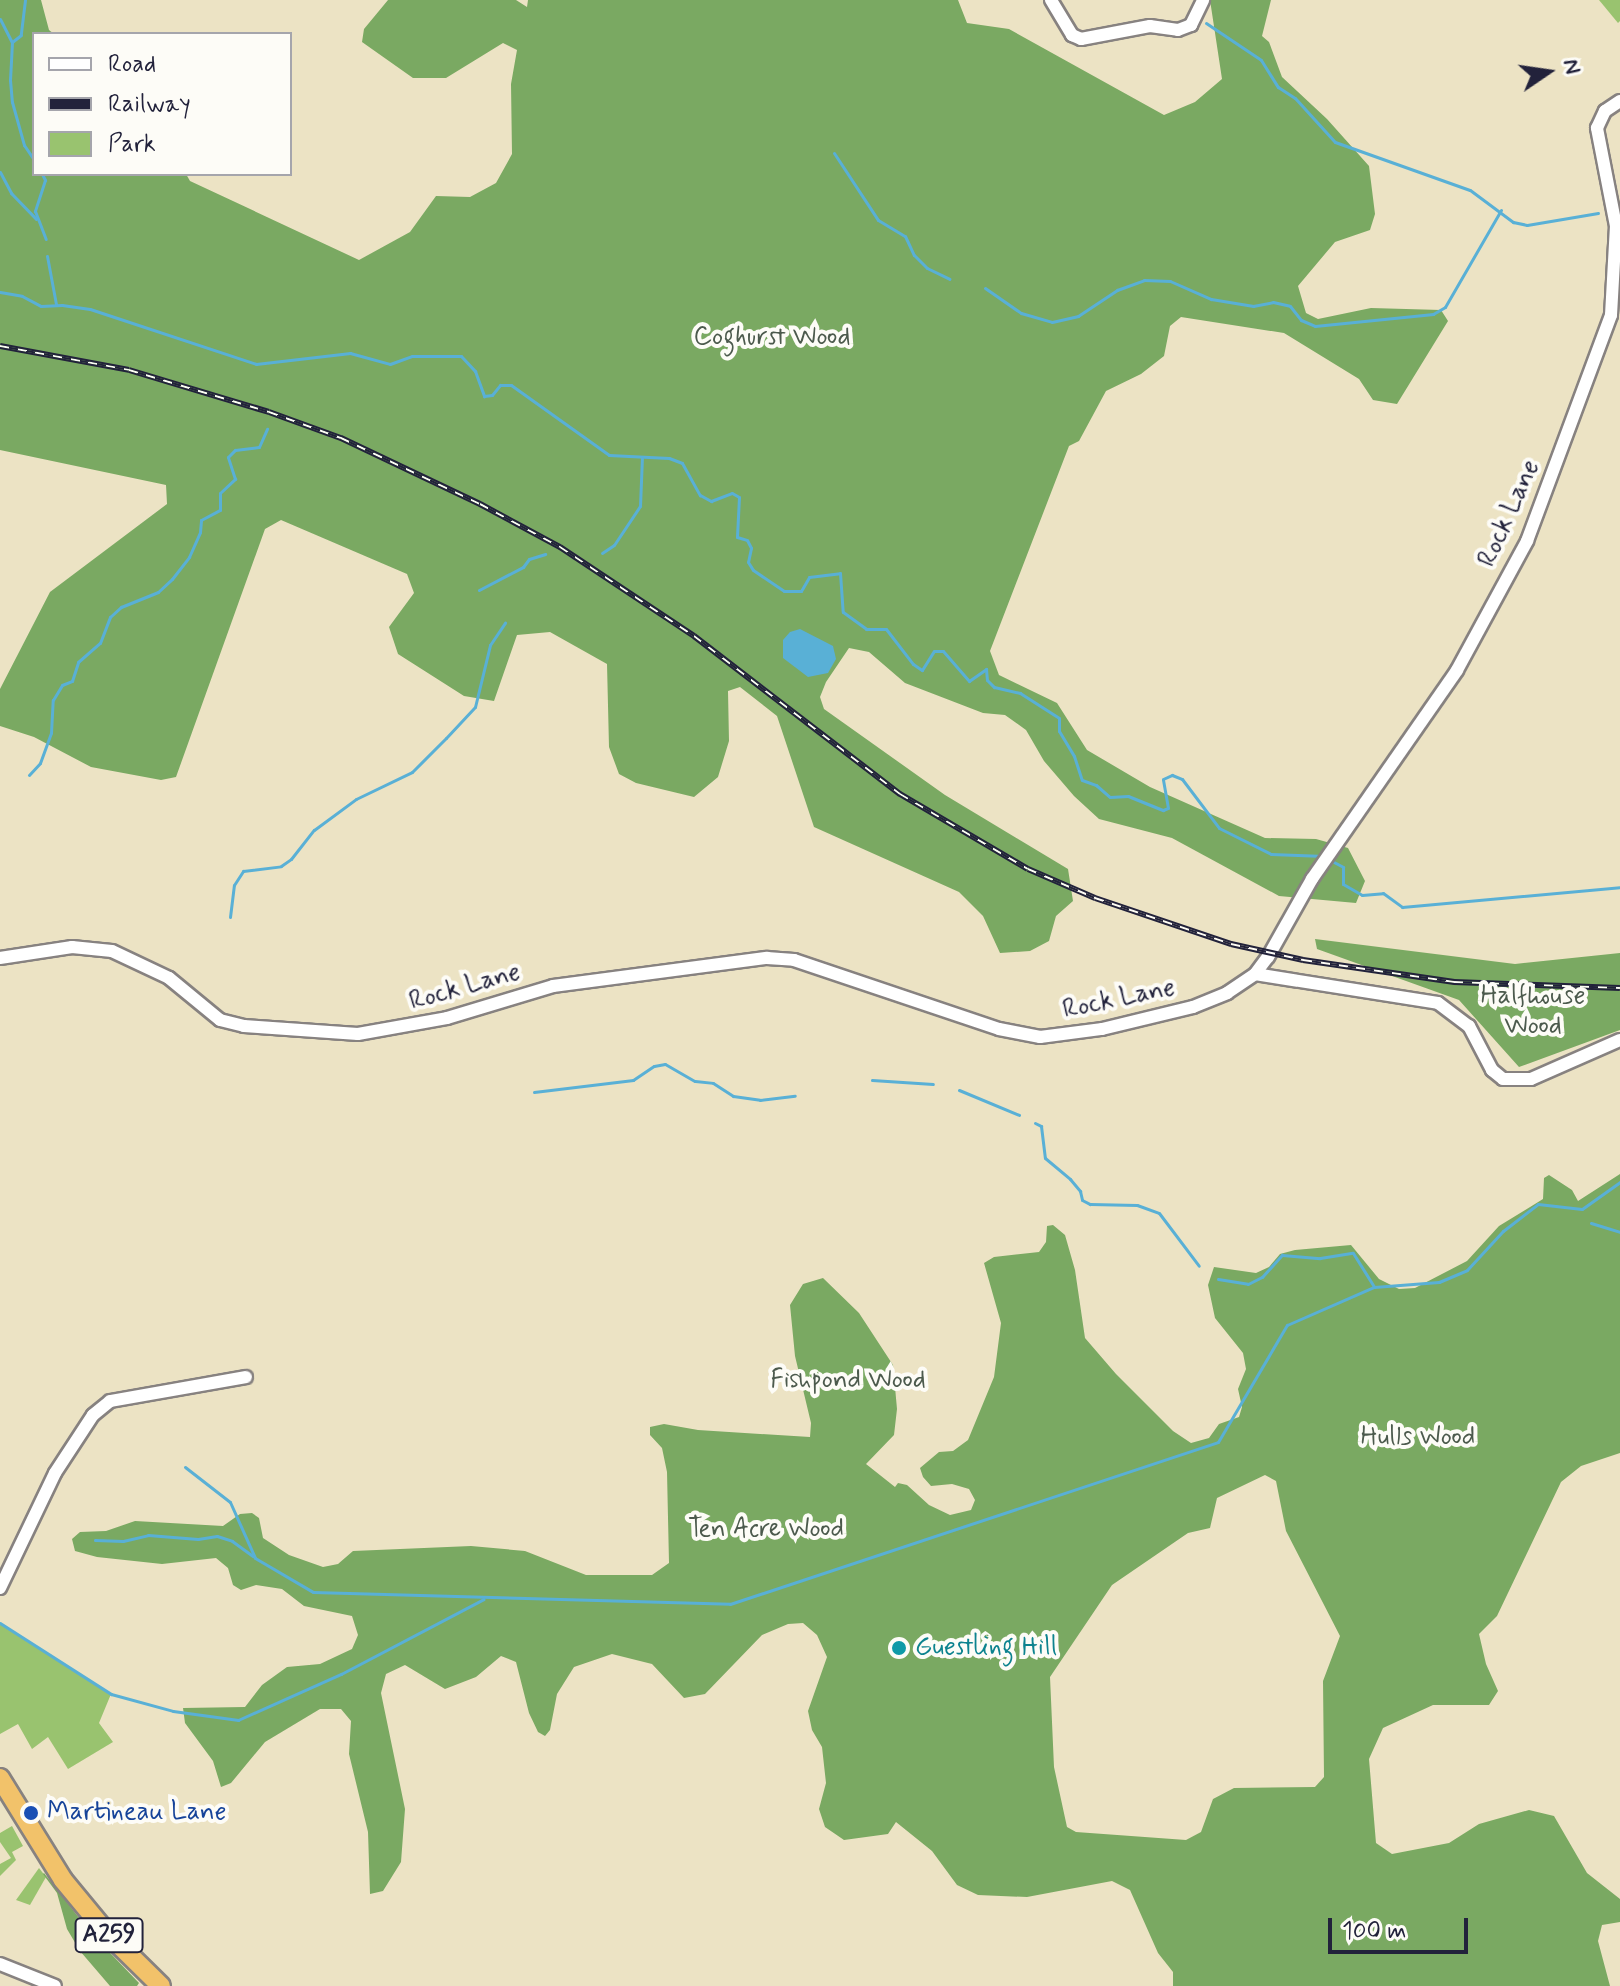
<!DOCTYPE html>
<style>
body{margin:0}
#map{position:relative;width:1620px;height:1986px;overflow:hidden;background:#ece3c4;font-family:Mynerve,sans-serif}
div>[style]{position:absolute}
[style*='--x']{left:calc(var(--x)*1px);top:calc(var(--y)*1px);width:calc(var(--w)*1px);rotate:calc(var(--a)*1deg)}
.green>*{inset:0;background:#99c36f}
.forest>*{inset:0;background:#7aa962}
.water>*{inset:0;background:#59b0d6}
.stream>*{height:3px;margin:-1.5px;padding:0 1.5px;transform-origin:1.5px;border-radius:1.5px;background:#59b0d6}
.roads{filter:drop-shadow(2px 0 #878280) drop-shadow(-2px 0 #878280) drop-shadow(0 2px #878280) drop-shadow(0 -2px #878280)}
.minor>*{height:12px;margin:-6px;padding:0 6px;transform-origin:6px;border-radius:6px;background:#fff}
.highway>*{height:18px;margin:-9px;padding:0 9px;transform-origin:9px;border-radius:9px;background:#f2c26a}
.rail>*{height:6px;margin-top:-3px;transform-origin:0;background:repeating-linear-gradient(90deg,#fdfcf7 0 9px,#22223b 0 18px);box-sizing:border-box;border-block:2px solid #22223b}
.dots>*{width:22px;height:22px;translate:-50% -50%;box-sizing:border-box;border:4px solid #fdfcf7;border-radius:50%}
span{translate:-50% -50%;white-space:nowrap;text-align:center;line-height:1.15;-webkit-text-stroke:8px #fdfcf7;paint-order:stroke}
.shield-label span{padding:2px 6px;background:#fdfcf7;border:2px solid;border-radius:6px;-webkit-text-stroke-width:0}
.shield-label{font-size:24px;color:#22223b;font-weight:700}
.park-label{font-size:26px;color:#4c5a4d}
.street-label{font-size:26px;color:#22223b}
.culture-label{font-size:26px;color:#0d838f}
.left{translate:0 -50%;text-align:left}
.transit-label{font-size:26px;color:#164399}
.legend{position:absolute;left:32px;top:32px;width:260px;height:144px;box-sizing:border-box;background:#fdfcf7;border:2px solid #a5a5ac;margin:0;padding:10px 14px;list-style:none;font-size:24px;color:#22223b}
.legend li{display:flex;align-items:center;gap:16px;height:40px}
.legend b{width:40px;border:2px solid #a5a5ac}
.north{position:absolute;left:1508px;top:32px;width:80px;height:80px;-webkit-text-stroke:6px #fdfcf7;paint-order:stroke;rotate:77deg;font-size:22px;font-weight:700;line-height:32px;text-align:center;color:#22223b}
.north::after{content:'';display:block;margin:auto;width:28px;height:36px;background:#22223b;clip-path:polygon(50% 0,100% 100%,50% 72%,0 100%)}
.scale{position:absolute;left:1328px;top:1918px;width:140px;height:36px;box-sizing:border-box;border:4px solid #22223b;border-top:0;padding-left:10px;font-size:24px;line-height:28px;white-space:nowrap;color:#22223b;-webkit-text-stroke:6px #fdfcf7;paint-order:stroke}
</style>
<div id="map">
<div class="green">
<div style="clip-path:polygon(1599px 0,1620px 0,1620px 21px,1618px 23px)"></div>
<div style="clip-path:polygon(0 1623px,111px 1694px,99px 1723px,113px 1742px,68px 1769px,48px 1737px,32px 1749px,18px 1724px,0 1734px)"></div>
<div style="clip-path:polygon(12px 1826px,23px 1846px,12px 1852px,16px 1860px,0 1876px,0 1864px,11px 1858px,0 1842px,0 1833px)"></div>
<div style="clip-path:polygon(39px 1868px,46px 1877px,30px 1905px,16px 1900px)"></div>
</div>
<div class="forest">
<div style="clip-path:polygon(0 0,41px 0,49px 30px,54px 34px,34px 34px,34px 174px,186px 174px,190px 181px,359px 260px,410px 232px,436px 196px,470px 197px,496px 183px,512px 154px,511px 84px,517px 50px,503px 43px,446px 78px,413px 78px,362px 42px,364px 29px,388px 0,516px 0,527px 7px,528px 0,958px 0,967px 23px,1009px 29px,1164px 115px,1195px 102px,1222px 79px,1210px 0,1271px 0,1262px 36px,1269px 42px,1282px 77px,1327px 119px,1369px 166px,1375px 214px,1370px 230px,1335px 242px,1298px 286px,1306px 313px,1318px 319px,1371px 308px,1441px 310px,1448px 321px,1397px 404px,1373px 400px,1359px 379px,1284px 333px,1181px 317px,1170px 326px,1164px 356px,1141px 374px,1106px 391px,1079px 441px,1069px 446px,990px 651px,999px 675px,1057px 703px,1087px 750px,1150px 787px,1265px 838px,1316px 839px,1348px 848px,1365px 881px,1356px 903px,1279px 896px,1172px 838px,1099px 819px,1074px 796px,1044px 761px,1026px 730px,1005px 715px,983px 713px,905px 683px,869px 652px,849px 648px,826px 682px,820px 697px,824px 709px,945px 795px,1068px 869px,1073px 901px,1056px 916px,1049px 941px,1030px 951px,1000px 953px,983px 916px,959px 892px,814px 827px,777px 716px,740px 687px,728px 691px,729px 741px,718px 777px,694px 797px,636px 783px,619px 774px,609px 747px,607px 664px,550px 632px,517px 635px,494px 701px,464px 696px,398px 654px,389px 627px,414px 593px,407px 574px,281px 520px,265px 529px,176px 777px,161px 780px,91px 767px,34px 737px,0 726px,0 689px,50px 592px,167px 504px,166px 485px,0 450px)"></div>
<div style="clip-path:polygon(1315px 939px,1515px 964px,1620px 953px,1620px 1030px,1519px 1067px,1459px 1000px,1317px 949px)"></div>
<div style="clip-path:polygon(evenodd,1620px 1174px,1620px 1453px,1581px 1466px,1561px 1482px,1497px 1616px,1479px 1634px,1486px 1664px,1498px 1691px,1489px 1705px,1433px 1705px,1383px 1728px,1369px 1759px,1376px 1843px,1392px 1854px,1449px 1843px,1479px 1824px,1529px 1810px,1554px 1816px,1587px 1873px,1620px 1899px,1620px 1922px,1602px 1925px,1598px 1941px,1610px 1986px,1173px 1986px,1173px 1972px,1158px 1953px,1130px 1890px,1112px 1881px,1027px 1897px,978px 1895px,957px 1885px,932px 1851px,896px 1822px,888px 1834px,844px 1840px,825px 1827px,819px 1809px,826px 1783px,822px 1747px,812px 1730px,808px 1711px,827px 1657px,817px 1635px,803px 1623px,788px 1624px,762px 1635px,705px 1694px,684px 1698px,652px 1664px,612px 1654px,574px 1667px,557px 1694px,550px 1730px,545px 1736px,538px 1732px,529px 1713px,516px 1662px,501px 1656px,476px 1677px,445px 1689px,405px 1665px,386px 1674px,381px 1693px,405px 1809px,401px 1862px,383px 1891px,370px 1894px,368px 1832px,349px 1754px,351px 1721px,341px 1709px,320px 1709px,265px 1742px,231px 1783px,221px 1787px,213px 1761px,185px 1723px,183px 1708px,245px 1707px,262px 1685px,287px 1667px,320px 1664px,352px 1649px,358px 1635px,352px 1616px,304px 1606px,282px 1589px,256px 1585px,241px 1590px,233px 1585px,228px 1568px,216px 1558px,162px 1564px,97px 1557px,75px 1551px,72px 1539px,80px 1532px,106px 1531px,135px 1521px,223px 1526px,240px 1514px,252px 1513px,259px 1518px,263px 1538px,289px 1555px,323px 1567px,338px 1564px,353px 1551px,471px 1546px,525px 1551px,586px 1575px,652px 1575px,669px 1563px,667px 1472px,662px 1448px,650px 1435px,650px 1427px,664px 1424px,698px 1430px,810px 1437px,811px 1423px,795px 1356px,790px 1305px,803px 1284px,823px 1278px,859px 1313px,893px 1365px,897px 1409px,894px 1435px,866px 1464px,895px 1487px,898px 1483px,907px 1485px,929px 1505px,950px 1515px,971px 1510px,975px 1500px,969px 1489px,952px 1484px,931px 1486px,923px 1477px,920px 1468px,939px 1452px,953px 1451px,968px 1440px,994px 1377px,1001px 1323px,984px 1263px,994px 1257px,1039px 1252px,1046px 1242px,1047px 1226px,1053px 1225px,1065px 1235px,1075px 1270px,1085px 1338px,1116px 1374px,1173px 1431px,1191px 1443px,1209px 1438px,1219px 1424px,1239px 1417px,1242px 1407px,1238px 1389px,1246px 1369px,1243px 1353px,1215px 1318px,1208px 1285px,1214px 1267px,1256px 1273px,1269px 1267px,1280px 1254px,1295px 1250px,1351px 1245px,1379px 1279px,1399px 1289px,1415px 1288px,1467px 1261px,1499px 1226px,1543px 1199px,1544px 1178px,1549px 1175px,1572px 1190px,1578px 1201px,1620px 1174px,1265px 1475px,1276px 1481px,1286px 1531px,1340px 1636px,1323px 1681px,1324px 1777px,1315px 1787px,1234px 1788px,1213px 1799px,1201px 1832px,1186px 1840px,1076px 1832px,1067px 1827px,1054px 1767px,1050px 1677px,1112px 1585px,1188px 1533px,1210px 1528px,1217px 1498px,1265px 1475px)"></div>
<div style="clip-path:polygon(43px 1874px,44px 1873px,90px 1932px,139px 1983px,137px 1986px,110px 1986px,80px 1951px,67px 1929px,57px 1893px)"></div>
</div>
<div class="water">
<div style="clip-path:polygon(800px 629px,833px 646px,836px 659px,828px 673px,808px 677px,783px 658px,783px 640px,790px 632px)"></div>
</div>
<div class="stream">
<div style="--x:25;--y:0;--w:35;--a:97"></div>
<div style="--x:21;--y:35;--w:11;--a:142"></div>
<div style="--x:12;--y:42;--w:38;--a:93"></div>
<div style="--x:10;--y:80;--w:22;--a:85"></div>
<div style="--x:12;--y:102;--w:45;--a:74.4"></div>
<div style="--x:24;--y:145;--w:18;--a:56"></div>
<div style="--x:0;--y:19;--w:25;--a:63"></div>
<div style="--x:1206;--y:23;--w:66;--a:33.9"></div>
<div style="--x:1261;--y:60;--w:32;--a:58"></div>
<div style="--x:1278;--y:87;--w:20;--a:33"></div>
<div style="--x:1295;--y:98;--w:59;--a:47.7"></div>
<div style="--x:1335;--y:142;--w:143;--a:19.6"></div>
<div style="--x:1470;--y:190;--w:54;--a:36.7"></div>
<div style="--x:1513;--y:222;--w:14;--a:12"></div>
<div style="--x:1527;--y:225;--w:72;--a:-9.6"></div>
<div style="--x:834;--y:153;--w:80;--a:56.7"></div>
<div style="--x:878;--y:220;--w:31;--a:31"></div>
<div style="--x:905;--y:236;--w:21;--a:65"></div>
<div style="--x:914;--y:255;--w:18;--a:45"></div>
<div style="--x:927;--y:268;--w:25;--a:26"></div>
<div style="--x:0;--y:172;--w:24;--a:62"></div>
<div style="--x:11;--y:193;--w:36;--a:46"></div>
<div style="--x:42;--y:174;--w:7;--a:63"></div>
<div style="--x:45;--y:180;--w:33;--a:108"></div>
<div style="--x:35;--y:211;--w:30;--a:69"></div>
<div style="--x:47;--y:256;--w:49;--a:79.4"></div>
<div style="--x:985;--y:288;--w:44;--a:34.8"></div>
<div style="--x:1021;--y:313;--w:32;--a:16"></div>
<div style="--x:1052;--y:322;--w:27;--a:-13"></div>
<div style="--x:1078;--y:316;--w:47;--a:-33.7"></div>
<div style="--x:1117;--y:290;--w:29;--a:-20"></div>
<div style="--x:1144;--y:280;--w:26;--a:2"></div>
<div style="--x:1170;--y:281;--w:45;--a:23.7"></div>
<div style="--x:1211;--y:299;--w:43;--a:9.5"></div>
<div style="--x:1253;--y:306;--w:20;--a:-11"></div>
<div style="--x:1273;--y:302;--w:17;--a:13"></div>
<div style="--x:1290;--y:306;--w:18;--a:52"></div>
<div style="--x:1301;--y:320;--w:15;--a:23"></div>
<div style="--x:1315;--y:326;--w:119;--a:-5.8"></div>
<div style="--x:1433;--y:314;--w:14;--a:-30"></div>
<div style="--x:1445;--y:307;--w:112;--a:-60"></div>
<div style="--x:0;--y:292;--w:22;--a:10"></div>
<div style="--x:22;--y:296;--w:21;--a:28"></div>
<div style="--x:41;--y:306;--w:21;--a:-3"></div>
<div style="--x:62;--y:305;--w:28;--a:8"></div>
<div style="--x:90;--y:309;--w:175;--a:18.3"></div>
<div style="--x:256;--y:364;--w:95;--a:-6.7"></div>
<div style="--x:350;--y:353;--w:41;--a:15.4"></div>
<div style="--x:390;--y:364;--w:23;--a:-20"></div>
<div style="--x:412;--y:356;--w:49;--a:0"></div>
<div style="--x:461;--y:356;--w:21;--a:47"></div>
<div style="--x:475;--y:371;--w:27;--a:70"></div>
<div style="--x:484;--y:396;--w:8;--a:-7"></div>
<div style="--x:492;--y:395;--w:13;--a:-51"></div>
<div style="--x:500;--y:385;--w:11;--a:0"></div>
<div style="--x:511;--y:385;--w:120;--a:35.5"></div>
<div style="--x:609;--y:455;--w:60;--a:2.9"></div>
<div style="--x:669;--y:458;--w:14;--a:21"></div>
<div style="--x:682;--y:463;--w:37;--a:61"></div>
<div style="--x:700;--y:495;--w:13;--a:29"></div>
<div style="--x:711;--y:501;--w:22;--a:-21"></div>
<div style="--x:732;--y:493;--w:8;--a:30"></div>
<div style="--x:739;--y:497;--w:40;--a:92.9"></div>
<div style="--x:737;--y:537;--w:10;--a:17"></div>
<div style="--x:747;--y:540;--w:9;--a:63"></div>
<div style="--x:751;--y:548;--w:14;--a:102"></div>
<div style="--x:748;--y:562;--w:9;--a:58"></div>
<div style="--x:753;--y:570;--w:37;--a:34"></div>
<div style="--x:784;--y:591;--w:17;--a:0"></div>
<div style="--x:801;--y:591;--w:16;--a:-60"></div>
<div style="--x:809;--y:577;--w:31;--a:-7"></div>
<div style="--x:840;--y:573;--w:39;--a:86"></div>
<div style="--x:843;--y:612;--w:29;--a:36"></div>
<div style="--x:866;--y:629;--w:20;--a:0"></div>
<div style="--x:886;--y:629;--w:44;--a:52.4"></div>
<div style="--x:913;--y:664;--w:11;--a:34"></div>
<div style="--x:922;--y:670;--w:22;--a:-58"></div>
<div style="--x:934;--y:651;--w:9;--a:0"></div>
<div style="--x:943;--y:651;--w:40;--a:49"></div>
<div style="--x:969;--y:681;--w:21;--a:-35"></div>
<div style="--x:986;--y:669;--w:11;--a:85"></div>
<div style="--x:987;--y:680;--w:10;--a:45"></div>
<div style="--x:994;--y:687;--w:27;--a:13"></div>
<div style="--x:1020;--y:693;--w:46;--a:32.7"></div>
<div style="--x:1059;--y:718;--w:13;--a:90"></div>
<div style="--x:1059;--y:731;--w:29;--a:59"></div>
<div style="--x:1074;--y:756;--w:25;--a:72"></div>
<div style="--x:1082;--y:780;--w:15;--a:20"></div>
<div style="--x:1096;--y:785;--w:18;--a:41"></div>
<div style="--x:1110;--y:797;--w:18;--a:-3"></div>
<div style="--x:1128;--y:796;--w:38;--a:22"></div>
<div style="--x:1163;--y:810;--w:5;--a:-22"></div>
<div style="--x:1168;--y:808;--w:29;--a:-100"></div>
<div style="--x:1163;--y:779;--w:10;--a:-24"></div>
<div style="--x:1172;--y:775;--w:11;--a:22"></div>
<div style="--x:1182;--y:779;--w:61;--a:52.9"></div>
<div style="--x:1219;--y:828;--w:58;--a:26.6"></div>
<div style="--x:1271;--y:854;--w:53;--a:2.2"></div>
<div style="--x:602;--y:553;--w:14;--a:-34"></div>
<div style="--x:614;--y:545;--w:47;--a:-56.3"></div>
<div style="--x:640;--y:506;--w:49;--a:-87.7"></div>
<div style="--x:479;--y:590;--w:50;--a:-27.6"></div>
<div style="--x:523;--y:567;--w:10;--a:-53"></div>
<div style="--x:529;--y:559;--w:17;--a:-17"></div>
<div style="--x:29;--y:775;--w:16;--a:-47"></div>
<div style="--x:40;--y:763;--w:32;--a:-70"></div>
<div style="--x:51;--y:733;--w:33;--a:-87"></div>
<div style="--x:53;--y:700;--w:17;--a:-59"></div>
<div style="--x:62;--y:685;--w:11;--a:-22"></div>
<div style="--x:72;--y:681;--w:20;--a:-72"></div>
<div style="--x:78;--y:662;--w:29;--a:-41"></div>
<div style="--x:100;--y:643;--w:28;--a:-69"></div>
<div style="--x:110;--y:617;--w:15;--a:-42"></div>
<div style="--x:121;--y:607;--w:40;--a:-22"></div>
<div style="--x:158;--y:592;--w:19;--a:-43"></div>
<div style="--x:172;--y:579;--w:28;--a:-52"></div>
<div style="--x:189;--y:557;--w:27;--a:-66"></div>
<div style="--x:200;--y:532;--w:12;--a:-85"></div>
<div style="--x:201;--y:520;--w:21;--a:-28"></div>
<div style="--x:220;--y:510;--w:17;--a:-90"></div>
<div style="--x:220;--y:493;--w:21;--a:-43"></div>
<div style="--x:235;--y:479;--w:23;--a:-108"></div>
<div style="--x:228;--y:457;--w:10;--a:-45"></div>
<div style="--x:235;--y:450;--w:24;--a:-7"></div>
<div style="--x:259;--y:447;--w:20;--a:-66"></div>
<div style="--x:1330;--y:860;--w:15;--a:28"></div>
<div style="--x:1343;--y:867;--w:17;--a:90"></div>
<div style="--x:1343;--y:884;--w:22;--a:30"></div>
<div style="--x:1362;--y:895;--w:21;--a:-5"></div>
<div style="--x:1383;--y:893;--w:24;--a:36"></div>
<div style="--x:1402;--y:907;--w:219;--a:-5.2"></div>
<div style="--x:230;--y:917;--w:32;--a:-83"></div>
<div style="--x:234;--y:885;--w:17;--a:-57"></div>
<div style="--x:243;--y:871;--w:38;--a:-7"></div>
<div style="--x:281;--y:866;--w:12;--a:-35"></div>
<div style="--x:291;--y:859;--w:37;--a:-52"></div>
<div style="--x:314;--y:830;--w:52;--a:-36.4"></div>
<div style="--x:356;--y:799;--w:62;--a:-25.7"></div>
<div style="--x:412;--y:772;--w:48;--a:-45"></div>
<div style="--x:446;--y:738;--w:42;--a:-46.9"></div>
<div style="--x:475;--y:707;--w:64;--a:-76.4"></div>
<div style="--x:490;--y:645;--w:27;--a:-56"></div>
<div style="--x:872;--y:1080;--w:61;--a:3.8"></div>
<div style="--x:959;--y:1090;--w:65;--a:22.6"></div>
<div style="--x:534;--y:1092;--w:100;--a:-6.9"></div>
<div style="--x:633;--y:1080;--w:25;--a:-34"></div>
<div style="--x:654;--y:1066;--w:11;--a:-10"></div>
<div style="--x:665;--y:1064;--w:34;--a:30"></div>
<div style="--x:695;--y:1081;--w:18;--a:6"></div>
<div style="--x:713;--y:1083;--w:24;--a:33"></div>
<div style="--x:733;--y:1096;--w:27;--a:8"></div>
<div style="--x:760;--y:1100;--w:35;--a:-7"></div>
<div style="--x:1035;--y:1123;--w:7;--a:27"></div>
<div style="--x:1041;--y:1126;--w:32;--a:83"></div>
<div style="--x:1045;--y:1158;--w:33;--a:40"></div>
<div style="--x:1070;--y:1179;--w:16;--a:50"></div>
<div style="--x:1080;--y:1191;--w:9;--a:77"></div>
<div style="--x:1082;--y:1200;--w:9;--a:27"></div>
<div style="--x:1090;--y:1204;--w:47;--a:1.2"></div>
<div style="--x:1137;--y:1205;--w:23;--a:20"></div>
<div style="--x:1159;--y:1213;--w:66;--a:53"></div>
<div style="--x:1591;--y:1223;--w:30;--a:17"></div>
<div style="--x:1218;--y:1279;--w:30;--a:9"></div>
<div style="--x:1248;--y:1284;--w:16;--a:-27"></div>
<div style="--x:1262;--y:1277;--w:30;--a:-48"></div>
<div style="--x:1282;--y:1255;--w:38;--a:5"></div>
<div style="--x:1320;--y:1258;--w:33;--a:-9"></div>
<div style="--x:1353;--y:1253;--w:40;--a:58"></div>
<div style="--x:185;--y:1467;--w:57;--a:37.9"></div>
<div style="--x:230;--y:1502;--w:61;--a:65.9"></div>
<div style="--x:255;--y:1558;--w:67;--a:30.4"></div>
<div style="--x:313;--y:1592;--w:417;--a:1.6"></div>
<div style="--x:730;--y:1604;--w:514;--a:-18.36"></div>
<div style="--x:1218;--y:1442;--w:136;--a:-59.5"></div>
<div style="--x:1287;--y:1325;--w:95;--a:-23.6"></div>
<div style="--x:1374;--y:1287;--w:65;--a:-4.4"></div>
<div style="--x:1439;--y:1282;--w:30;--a:-23"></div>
<div style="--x:1467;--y:1270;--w:53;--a:-47.3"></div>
<div style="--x:1503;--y:1231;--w:44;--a:-37.6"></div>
<div style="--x:1538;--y:1204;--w:44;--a:6.5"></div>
<div style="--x:1582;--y:1209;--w:47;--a:-35.4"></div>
<div style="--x:95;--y:1540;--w:28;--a:2"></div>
<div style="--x:123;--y:1541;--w:26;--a:-13"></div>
<div style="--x:148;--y:1535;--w:50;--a:4.6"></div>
<div style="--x:198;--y:1539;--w:19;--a:-9"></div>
<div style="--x:217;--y:1536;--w:16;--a:18"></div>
<div style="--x:232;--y:1541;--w:26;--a:36"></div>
<div style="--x:0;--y:1623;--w:132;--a:32.6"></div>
<div style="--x:111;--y:1694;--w:64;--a:15.3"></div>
<div style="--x:173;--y:1711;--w:66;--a:7.9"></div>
<div style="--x:238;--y:1720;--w:113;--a:-24.1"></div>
<div style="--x:341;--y:1674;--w:161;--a:-27.7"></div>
</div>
<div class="roads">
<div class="minor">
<div style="--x:1051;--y:0;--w:41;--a:59"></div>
<div style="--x:1072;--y:35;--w:10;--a:24"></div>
<div style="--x:1081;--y:39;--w:70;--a:-10.7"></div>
<div style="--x:1150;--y:26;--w:28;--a:8"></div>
<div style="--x:1178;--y:30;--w:14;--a:-21"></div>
<div style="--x:1191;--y:25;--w:28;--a:-64"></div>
<div style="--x:0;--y:958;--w:73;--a:-8.7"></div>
<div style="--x:72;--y:947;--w:40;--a:5.7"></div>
<div style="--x:112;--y:951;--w:63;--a:25.3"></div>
<div style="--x:169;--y:978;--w:66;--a:39.5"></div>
<div style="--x:220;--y:1020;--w:25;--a:14"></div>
<div style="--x:244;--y:1026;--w:114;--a:4"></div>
<div style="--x:358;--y:1034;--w:90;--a:-10.2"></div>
<div style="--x:447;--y:1018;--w:111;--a:-16.8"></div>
<div style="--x:553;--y:986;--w:216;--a:-7.5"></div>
<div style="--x:767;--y:958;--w:27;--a:4"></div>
<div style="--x:794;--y:960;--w:216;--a:18.6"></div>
<div style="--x:999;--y:1029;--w:42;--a:11"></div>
<div style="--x:1040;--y:1037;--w:63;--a:-7.4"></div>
<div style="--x:1102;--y:1029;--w:94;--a:-13.6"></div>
<div style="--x:1193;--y:1007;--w:37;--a:-22"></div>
<div style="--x:1227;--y:993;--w:34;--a:-34"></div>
<div style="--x:1255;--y:974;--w:21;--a:-53"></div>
<div style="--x:1268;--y:957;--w:90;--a:-60.6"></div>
<div style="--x:1312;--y:879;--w:254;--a:-55.2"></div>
<div style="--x:1457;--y:670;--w:147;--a:-61.5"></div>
<div style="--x:1527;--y:541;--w:241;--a:-69.6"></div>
<div style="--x:1611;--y:315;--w:89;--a:-86.8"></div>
<div style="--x:1616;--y:226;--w:100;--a:-101"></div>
<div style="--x:1597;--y:128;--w:19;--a:-65"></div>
<div style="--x:1605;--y:111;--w:18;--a:-34"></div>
<div style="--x:1255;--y:974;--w:185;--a:9"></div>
<div style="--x:1438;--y:1003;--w:39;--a:37"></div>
<div style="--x:1469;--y:1026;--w:50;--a:62.4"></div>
<div style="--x:1492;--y:1070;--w:14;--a:39"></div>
<div style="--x:1503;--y:1079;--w:28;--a:0"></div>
<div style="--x:1531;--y:1079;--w:97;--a:-23.7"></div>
<div style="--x:0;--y:1588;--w:127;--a:-64.4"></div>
<div style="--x:55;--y:1473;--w:69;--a:-56.8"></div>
<div style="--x:93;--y:1415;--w:22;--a:-39"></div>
<div style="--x:110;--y:1401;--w:138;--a:-10"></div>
<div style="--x:0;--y:1964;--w:59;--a:21.8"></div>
</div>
<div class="highway">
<div style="--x:0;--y:1778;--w:120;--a:58.3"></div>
<div style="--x:63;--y:1880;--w:67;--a:50.4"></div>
<div style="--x:106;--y:1932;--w:77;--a:44.5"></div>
</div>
</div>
<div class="rail">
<div style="--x:0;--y:346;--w:131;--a:10.5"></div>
<div style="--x:129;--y:370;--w:146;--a:16.7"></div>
<div style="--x:269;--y:412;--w:77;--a:19.9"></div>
<div style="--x:341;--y:438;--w:154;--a:25.4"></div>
<div style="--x:480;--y:504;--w:91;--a:28.3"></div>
<div style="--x:560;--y:547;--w:161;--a:33.6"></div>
<div style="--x:694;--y:636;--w:260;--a:37.5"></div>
<div style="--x:900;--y:794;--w:148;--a:30.4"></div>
<div style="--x:1028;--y:869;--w:73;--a:23.4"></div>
<div style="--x:1095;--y:898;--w:144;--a:18.7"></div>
<div style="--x:1231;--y:944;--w:74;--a:12.5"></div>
<div style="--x:1303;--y:960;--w:153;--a:8.3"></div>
<div style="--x:1454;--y:982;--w:166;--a:2.1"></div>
</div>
<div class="dots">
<div style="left:899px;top:1648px;background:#0f9aa8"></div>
<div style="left:31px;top:1813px;background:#1a4fb4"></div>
</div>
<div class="shield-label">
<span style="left:109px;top:1935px">A259</span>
</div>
<div class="park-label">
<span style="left:772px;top:338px">Coghurst Wood</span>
<span style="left:1533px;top:1012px">Halfhouse<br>Wood</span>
<span style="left:848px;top:1381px">Fishpond Wood</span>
<span style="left:1418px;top:1438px">Hulls Wood</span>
<span style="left:766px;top:1530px">Ten Acre Wood</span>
</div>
<div class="street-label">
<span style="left:1510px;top:514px;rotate:-66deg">Rock Lane</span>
<span style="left:465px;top:988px;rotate:-16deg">Rock Lane</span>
<span style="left:1119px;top:1000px;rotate:-12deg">Rock Lane</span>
</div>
<div class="culture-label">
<span class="left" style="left:915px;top:1648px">Guestling Hill</span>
</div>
<div class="transit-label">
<span class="left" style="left:47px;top:1813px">Martineau Lane</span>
</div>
<ul class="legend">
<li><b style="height:10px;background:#fff"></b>Road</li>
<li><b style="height:10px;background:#22223b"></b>Railway</li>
<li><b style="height:22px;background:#99c36f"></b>Park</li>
</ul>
<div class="north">N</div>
<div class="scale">100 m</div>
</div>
